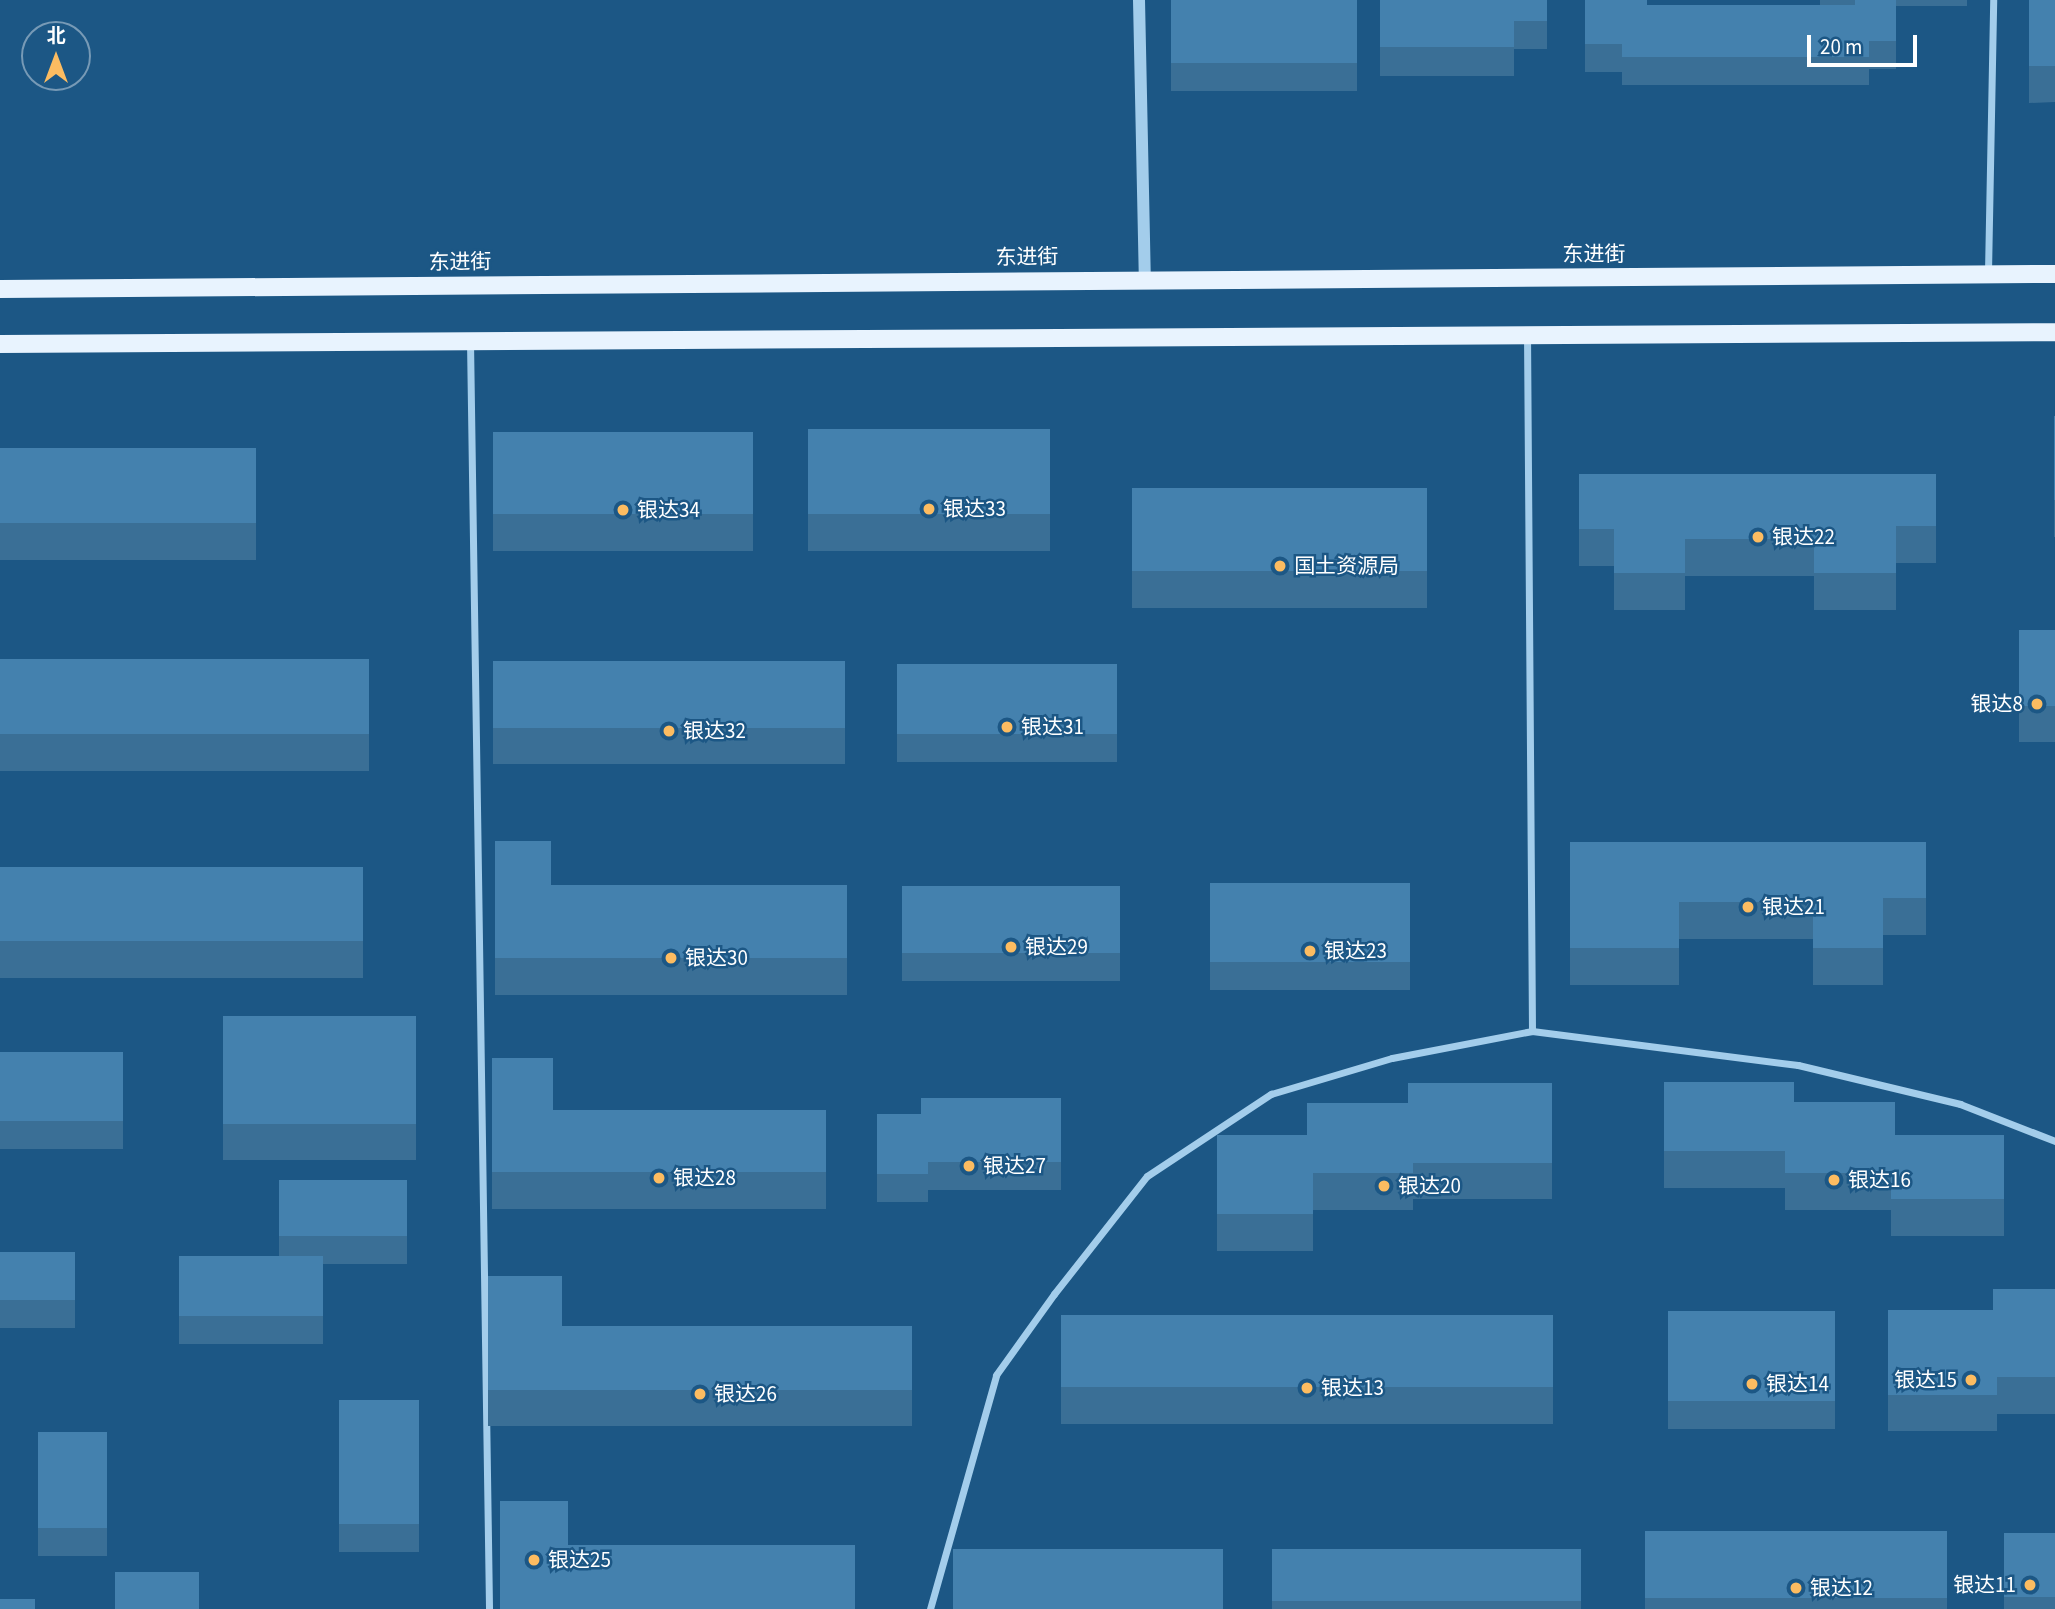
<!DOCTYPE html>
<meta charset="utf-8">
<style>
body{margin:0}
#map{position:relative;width:2055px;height:1609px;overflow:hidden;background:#1c5785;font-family:"Source Sans 3","Noto Sans SC",sans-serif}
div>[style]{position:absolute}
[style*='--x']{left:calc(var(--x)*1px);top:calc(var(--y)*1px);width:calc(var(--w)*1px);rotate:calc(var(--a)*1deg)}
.minor>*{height:7px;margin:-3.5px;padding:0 3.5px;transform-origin:3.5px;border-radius:3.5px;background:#a3cdeb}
.tertiary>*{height:12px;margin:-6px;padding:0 6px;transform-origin:6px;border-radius:6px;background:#a3cdeb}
.primary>*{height:18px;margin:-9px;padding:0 9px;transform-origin:9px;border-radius:9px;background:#e8f3fe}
.wall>*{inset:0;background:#3a6f96}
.building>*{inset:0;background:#4481ae}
.dots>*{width:19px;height:19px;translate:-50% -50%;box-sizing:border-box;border:4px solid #1c5785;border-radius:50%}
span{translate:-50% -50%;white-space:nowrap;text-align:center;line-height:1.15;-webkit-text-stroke:5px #1c5785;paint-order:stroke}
.street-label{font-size:21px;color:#fff}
.poi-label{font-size:21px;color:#fff}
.left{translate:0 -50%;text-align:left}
.right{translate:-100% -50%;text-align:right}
.north{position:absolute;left:21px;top:21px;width:70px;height:70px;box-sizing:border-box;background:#1c5785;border:2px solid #779ab6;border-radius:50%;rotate:0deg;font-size:19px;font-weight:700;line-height:28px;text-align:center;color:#fff}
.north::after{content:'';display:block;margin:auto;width:24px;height:32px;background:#fcbc61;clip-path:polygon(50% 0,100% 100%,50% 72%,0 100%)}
.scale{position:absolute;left:1807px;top:35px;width:110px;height:32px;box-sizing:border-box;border:4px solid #fff;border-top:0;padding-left:9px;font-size:21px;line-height:24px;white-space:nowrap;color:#fff;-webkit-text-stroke:5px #1c5785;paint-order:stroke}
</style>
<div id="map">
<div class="minor">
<div style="--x:1988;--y:272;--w:272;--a:-88.9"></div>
<div style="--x:470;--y:341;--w:1268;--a:89.14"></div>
<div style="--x:1532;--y:1031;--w:268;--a:7.3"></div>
<div style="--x:1798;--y:1065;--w:167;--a:13.5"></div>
<div style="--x:1960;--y:1104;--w:102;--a:21.3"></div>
<div style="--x:930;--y:1609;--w:243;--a:-74.2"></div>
<div style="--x:996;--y:1375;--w:100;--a:-54.4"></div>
<div style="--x:1054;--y:1294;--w:150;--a:-51.8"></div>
<div style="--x:1147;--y:1176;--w:149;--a:-33.5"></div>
<div style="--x:1271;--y:1094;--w:126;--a:-16.6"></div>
<div style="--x:1392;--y:1058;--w:143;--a:-10.9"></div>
<div style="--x:1532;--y:1031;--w:694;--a:-90.41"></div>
</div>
<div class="tertiary">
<div style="--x:1139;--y:0;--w:279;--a:88.8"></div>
</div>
<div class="primary">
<div style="--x:0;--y:289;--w:2055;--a:-0.42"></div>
<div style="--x:0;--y:344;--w:2055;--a:-0.33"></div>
</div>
<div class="wall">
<div style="clip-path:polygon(1171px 0,1357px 0,1357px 91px,1171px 91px)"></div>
<div style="clip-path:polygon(1380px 0,1547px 0,1547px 49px,1514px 49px,1514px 76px,1380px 76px)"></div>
<div style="clip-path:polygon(1585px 0,1647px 5px,1820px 5px,1820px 0,1967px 0,1967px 6px,1896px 6px,1896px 69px,1869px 69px,1869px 85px,1622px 85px,1622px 72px,1585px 72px)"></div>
<div style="clip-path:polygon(2029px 0,2055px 0,2055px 102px,2029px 103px)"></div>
<div style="clip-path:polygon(2054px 416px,2055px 416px,2055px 537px,2054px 537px)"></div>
<div style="clip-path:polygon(808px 429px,1050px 429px,1050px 551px,808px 551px)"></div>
<div style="clip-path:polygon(493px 432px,753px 432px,753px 551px,493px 551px)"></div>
<div style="clip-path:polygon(0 448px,256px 448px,256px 560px,0 560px)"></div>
<div style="clip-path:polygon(1579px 474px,1936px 474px,1936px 563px,1896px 563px,1896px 610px,1814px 610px,1814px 576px,1685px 576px,1685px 610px,1614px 610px,1614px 566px,1579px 566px)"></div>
<div style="clip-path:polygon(1132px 488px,1427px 488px,1427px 608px,1132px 608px)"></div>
<div style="clip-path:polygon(2019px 630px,2055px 630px,2055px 742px,2019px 742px)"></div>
<div style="clip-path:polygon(0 659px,369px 659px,369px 771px,0 771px)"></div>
<div style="clip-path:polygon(493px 661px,845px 661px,845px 764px,493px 764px)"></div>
<div style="clip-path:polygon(897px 664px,1117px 664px,1117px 762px,897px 762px)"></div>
<div style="clip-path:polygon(495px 841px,551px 885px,847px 885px,847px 995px,495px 995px)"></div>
<div style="clip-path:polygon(1570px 842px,1926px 842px,1926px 935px,1883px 935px,1883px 985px,1813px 985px,1813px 939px,1679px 939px,1679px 985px,1570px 985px)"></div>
<div style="clip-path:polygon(0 867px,363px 867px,363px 978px,0 978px)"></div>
<div style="clip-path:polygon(1210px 883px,1410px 883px,1410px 990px,1210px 990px)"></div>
<div style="clip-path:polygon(902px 886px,1120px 886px,1120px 981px,902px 981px)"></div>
<div style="clip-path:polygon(223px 1016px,416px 1016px,416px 1160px,223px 1160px)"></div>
<div style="clip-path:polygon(0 1052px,123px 1052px,123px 1149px,0 1149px)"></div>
<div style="clip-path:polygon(492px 1058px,553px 1110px,826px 1110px,826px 1209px,492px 1209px)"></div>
<div style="clip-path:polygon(1664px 1082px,1794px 1102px,1895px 1135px,2004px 1135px,2004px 1236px,1891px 1236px,1891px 1210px,1785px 1210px,1785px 1188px,1664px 1188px)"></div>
<div style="clip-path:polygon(1552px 1083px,1552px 1199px,1413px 1199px,1413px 1210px,1313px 1210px,1313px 1251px,1217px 1251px,1217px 1135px,1307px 1135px,1408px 1103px)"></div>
<div style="clip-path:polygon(1061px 1098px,1061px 1190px,928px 1190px,928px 1202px,877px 1202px,877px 1114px,921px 1114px)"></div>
<div style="clip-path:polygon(279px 1180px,407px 1180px,407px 1264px,323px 1264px,323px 1344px,179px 1344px,179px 1256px,279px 1256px)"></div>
<div style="clip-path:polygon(0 1252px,75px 1252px,75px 1328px,0 1328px)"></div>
<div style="clip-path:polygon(488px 1276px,562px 1326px,912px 1326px,912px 1426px,488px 1426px)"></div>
<div style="clip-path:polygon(2055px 1289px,2055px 1414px,1997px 1414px,1997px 1431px,1888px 1431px,1888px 1310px,1993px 1310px)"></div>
<div style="clip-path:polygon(1668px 1311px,1835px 1311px,1835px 1429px,1668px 1429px)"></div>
<div style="clip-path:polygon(1061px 1315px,1553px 1315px,1553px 1424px,1061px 1424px)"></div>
<div style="clip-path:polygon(339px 1400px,419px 1400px,419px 1552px,339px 1552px)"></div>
<div style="clip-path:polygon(38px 1432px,107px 1432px,107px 1556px,38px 1556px)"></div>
<div style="clip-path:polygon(1645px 1531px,1947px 1531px,1947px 1609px,1645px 1609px)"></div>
<div style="clip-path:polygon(2004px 1533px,2055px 1533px,2055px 1609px,2004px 1609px)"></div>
<div style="clip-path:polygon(1272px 1549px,1581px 1549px,1581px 1609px,1272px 1609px)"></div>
</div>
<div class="building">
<div style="clip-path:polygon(1171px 0,1357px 0,1357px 63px,1171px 63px)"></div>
<div style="clip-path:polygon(1380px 0,1547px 0,1547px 21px,1514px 21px,1514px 47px,1380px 47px)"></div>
<div style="clip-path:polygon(1585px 0,1647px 0,1647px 5px,1855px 5px,1855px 0,1896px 0,1896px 41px,1869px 41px,1869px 57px,1622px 57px,1622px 44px,1585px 44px)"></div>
<div style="clip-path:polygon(2029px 0,2055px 0,2055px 66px,2029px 66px)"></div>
<div style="clip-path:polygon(2054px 416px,2055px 416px,2055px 500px,2054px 500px)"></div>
<div style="clip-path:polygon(808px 429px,1050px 429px,1050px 514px,808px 514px)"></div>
<div style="clip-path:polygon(493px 432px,753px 432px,753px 514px,493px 514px)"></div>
<div style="clip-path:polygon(0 448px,256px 448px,256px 523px,0 523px)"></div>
<div style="clip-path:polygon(1579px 474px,1936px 474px,1936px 526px,1896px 526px,1896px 573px,1814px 573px,1814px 539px,1685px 539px,1685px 573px,1614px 573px,1614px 529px,1579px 529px)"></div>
<div style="clip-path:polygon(1132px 488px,1427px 488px,1427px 571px,1132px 571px)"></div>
<div style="clip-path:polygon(2019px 630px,2055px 630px,2055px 706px,2019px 706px)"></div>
<div style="clip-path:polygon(0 659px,369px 659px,369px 734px,0 734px)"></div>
<div style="clip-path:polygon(493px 661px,845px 661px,845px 728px,493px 728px)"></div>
<div style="clip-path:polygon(897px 664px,1117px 664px,1117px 734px,897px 734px)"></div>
<div style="clip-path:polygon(495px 841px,551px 841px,551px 885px,847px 885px,847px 958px,495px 958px)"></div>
<div style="clip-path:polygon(1570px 842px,1926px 842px,1926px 898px,1883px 898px,1883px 948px,1813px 948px,1813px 902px,1679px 902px,1679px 948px,1570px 948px)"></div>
<div style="clip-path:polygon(0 867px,363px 867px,363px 941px,0 941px)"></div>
<div style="clip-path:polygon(1210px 883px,1410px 883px,1410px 962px,1210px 962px)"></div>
<div style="clip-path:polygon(902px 886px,1120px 886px,1120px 953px,902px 953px)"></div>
<div style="clip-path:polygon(223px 1016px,416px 1016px,416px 1124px,223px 1124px)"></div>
<div style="clip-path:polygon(0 1052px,123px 1052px,123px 1121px,0 1121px)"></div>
<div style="clip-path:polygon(492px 1058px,553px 1058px,553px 1110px,826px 1110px,826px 1172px,492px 1172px)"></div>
<div style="clip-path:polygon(1664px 1082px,1794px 1082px,1794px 1102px,1895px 1102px,1895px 1135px,2004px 1135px,2004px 1199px,1891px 1199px,1891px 1173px,1785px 1173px,1785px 1151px,1664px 1151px)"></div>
<div style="clip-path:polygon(1408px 1083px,1552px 1083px,1552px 1163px,1413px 1163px,1413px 1173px,1313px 1173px,1313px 1214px,1217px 1214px,1217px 1135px,1307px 1135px,1307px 1103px,1408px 1103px)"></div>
<div style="clip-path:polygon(921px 1098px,1061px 1098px,1061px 1162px,928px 1162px,928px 1174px,877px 1174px,877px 1114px,921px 1114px)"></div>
<div style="clip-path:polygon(279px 1180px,407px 1180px,407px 1236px,279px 1236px)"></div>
<div style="clip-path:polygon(0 1252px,75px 1252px,75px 1300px,0 1300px)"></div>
<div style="clip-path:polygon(179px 1256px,323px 1256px,323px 1316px,179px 1316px)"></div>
<div style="clip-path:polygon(488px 1276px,562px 1276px,562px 1326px,912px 1326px,912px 1390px,488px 1390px)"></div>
<div style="clip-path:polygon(1993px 1289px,2055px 1289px,2055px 1377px,1997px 1377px,1997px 1395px,1888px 1395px,1888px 1310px,1993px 1310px)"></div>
<div style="clip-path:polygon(1668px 1311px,1835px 1311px,1835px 1401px,1668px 1401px)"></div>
<div style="clip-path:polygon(1061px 1315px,1553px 1315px,1553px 1387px,1061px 1387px)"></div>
<div style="clip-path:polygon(339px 1400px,419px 1400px,419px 1524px,339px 1524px)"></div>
<div style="clip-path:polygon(38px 1432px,107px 1432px,107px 1528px,38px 1528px)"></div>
<div style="clip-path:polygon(500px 1501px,568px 1501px,568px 1545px,855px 1545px,855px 1609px,500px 1609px)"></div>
<div style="clip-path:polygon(1645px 1531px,1947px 1531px,1947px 1598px,1645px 1598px)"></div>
<div style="clip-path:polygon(2004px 1533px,2055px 1533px,2055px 1597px,2004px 1597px)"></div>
<div style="clip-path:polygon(953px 1549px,1223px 1549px,1223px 1609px,953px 1609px)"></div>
<div style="clip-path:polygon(1272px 1549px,1581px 1549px,1581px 1601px,1272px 1601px)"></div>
<div style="clip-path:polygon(115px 1572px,199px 1572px,199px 1609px,115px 1609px)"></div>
<div style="clip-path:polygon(0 1599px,35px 1599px,35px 1609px,0 1609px)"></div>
</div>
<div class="dots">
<div style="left:929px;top:509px;background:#fcbc61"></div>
<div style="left:623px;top:510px;background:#fcbc61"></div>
<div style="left:1758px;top:537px;background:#fcbc61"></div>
<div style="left:1280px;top:566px;background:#fcbc61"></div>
<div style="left:2037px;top:704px;background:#fcbc61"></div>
<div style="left:1007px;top:727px;background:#fcbc61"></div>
<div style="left:669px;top:731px;background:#fcbc61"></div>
<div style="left:1748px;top:907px;background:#fcbc61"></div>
<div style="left:1011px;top:947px;background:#fcbc61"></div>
<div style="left:1310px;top:951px;background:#fcbc61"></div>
<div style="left:671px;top:958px;background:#fcbc61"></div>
<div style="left:969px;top:1166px;background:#fcbc61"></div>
<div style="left:659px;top:1178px;background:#fcbc61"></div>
<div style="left:1834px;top:1180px;background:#fcbc61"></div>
<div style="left:1384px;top:1186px;background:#fcbc61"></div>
<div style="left:1971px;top:1380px;background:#fcbc61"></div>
<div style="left:1752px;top:1384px;background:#fcbc61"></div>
<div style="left:1307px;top:1388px;background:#fcbc61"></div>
<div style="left:700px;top:1394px;background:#fcbc61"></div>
<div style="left:534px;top:1560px;background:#fcbc61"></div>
<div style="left:2030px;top:1585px;background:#fcbc61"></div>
<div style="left:1796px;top:1588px;background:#fcbc61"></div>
</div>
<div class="street-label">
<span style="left:1594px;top:254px">东进街</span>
<span style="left:1027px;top:257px;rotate:-1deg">东进街</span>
<span style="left:460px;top:262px;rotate:-1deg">东进街</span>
</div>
<div class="poi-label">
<span class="left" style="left:943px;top:509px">银达33</span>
<span class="left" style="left:637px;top:510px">银达34</span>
<span class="left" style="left:1772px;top:537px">银达22</span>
<span class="left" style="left:1294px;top:566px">国土资源局</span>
<span class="right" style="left:2023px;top:704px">银达8</span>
<span class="left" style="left:1021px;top:727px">银达31</span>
<span class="left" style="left:683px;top:731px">银达32</span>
<span class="left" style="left:1762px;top:907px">银达21</span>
<span class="left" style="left:1025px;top:947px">银达29</span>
<span class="left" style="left:1324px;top:951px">银达23</span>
<span class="left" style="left:685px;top:958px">银达30</span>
<span class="left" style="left:983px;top:1166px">银达27</span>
<span class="left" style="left:673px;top:1178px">银达28</span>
<span class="left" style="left:1848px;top:1180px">银达16</span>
<span class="left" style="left:1398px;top:1186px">银达20</span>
<span class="right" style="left:1957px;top:1380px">银达15</span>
<span class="left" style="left:1766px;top:1384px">银达14</span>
<span class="left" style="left:1321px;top:1388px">银达13</span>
<span class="left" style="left:714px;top:1394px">银达26</span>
<span class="left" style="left:548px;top:1560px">银达25</span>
<span class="right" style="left:2016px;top:1585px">银达11</span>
<span class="left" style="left:1810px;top:1588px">银达12</span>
</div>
<div class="north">北</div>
<div class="scale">20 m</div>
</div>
